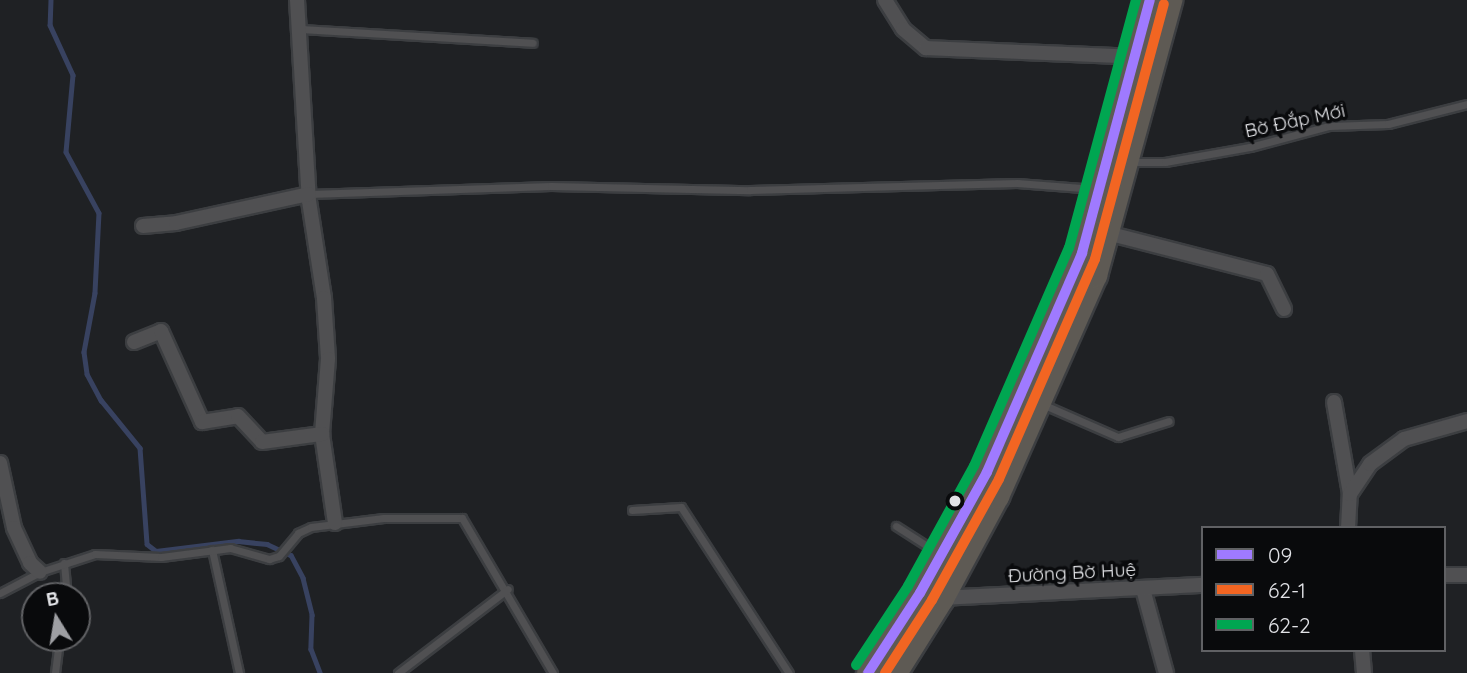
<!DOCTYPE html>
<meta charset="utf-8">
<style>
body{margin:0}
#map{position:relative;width:1467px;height:673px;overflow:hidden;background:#1f2124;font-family:Quicksand,sans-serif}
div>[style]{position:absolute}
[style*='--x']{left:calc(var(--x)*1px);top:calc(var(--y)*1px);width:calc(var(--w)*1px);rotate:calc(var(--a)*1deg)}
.stream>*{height:4.5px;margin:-2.25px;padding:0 2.25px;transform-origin:2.25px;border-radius:2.25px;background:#384260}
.roads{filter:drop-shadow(2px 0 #3c3e41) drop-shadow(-2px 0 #3c3e41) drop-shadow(0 2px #3c3e41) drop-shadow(0 -2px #3c3e41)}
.service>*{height:7px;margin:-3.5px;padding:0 3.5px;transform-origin:3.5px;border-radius:3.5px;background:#505052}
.minor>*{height:14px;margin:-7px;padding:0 7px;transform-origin:7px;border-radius:7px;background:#505052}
.trunk>*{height:23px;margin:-11.5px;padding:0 11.5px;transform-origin:11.5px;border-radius:11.5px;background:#5e5a54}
.bus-1>*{height:10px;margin:-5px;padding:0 5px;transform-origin:5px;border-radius:5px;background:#9f7aff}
.bus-2>*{height:10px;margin:-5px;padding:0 5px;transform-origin:5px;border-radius:5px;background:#f26522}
.bus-3>*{height:10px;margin:-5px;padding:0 5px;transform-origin:5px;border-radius:5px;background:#00a651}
.dots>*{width:19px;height:19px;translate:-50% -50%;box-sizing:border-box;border:4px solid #090a0c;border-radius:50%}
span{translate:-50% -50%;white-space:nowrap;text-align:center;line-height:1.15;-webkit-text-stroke:7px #090a0c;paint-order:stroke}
.street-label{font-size:19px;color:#e2e3e7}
.legend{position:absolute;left:1201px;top:526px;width:245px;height:126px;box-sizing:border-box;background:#090a0c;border:2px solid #606164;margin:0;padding:9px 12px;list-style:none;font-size:21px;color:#e2e3e7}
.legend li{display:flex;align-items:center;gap:14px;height:35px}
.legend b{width:35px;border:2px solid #606164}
.north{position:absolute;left:21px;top:582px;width:70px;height:70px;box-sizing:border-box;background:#090a0c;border:2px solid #606164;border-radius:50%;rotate:349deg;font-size:19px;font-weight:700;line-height:28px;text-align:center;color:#e2e3e7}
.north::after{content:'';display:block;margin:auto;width:24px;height:32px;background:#9e9fa3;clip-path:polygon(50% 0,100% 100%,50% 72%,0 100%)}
</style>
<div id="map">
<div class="stream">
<div style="--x:51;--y:0;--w:25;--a:92"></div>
<div style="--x:50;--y:25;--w:55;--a:65.3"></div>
<div style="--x:73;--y:75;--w:77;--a:95.2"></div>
<div style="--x:66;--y:152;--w:69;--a:61.6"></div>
<div style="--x:99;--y:213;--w:80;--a:92.9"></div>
<div style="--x:95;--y:293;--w:60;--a:100.6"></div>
<div style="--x:84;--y:352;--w:22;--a:82"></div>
<div style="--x:87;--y:374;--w:30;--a:62"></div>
<div style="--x:101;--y:400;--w:62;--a:50.9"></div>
<div style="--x:140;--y:448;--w:96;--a:85.8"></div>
<div style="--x:147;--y:544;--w:11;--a:38"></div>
<div style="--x:156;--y:551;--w:83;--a:-7"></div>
<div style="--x:238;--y:541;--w:29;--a:6"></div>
<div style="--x:267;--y:544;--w:26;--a:25"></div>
<div style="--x:291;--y:555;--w:26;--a:62"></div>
<div style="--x:303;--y:578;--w:38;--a:76"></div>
<div style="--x:312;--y:615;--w:34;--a:92"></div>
<div style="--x:311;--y:649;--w:26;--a:69"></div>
</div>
<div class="roads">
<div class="service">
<div style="--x:300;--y:29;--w:233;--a:3.4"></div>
<div style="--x:1128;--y:162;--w:37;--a:0"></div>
<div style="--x:1165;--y:162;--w:86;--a:-10"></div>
<div style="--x:1250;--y:147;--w:82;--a:-14.9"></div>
<div style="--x:1329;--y:126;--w:59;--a:-1.9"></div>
<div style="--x:1388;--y:124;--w:81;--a:-14.2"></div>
<div style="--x:309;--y:194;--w:242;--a:-1.9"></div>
<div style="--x:551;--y:186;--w:199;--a:1.2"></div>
<div style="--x:750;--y:190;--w:267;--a:-1.5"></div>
<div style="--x:1017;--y:183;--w:78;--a:4.4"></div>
<div style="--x:1042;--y:404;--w:83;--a:23.5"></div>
<div style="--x:1118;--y:437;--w:53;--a:-17.4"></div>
<div style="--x:632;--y:510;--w:49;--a:-3.5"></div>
<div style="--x:681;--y:507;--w:198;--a:57"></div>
<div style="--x:896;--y:526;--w:50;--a:32.7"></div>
<div style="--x:212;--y:550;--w:126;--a:77.6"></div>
<div style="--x:64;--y:563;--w:33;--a:85"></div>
<div style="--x:0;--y:593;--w:45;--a:-27.7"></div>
<div style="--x:40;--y:572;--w:58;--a:-18.1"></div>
<div style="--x:95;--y:554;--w:66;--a:2.6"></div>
<div style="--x:161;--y:557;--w:70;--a:-7.4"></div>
<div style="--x:230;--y:548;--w:41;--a:15.8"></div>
<div style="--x:269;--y:559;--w:10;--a:-17"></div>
<div style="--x:279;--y:556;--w:30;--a:-50"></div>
<div style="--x:298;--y:533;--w:14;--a:-25"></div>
<div style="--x:311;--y:527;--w:73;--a:-7.1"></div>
<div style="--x:383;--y:518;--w:79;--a:0"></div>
<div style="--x:462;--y:518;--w:180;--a:59.6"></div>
<div style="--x:55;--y:673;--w:35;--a:-83"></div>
<div style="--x:398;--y:673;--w:138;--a:-37.4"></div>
</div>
<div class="minor">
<div style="--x:297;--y:0;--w:201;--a:86.6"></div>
<div style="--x:309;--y:201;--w:98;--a:81.2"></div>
<div style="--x:324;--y:298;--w:61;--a:86.2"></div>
<div style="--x:328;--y:359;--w:75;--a:94.6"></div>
<div style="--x:322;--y:434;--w:90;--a:81.7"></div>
<div style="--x:885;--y:0;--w:34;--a:58"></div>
<div style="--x:903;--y:29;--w:30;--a:40"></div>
<div style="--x:926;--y:48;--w:211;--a:2.4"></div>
<div style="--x:143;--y:226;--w:33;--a:-5"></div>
<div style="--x:176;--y:223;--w:136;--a:-12.3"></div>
<div style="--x:1107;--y:233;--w:165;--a:14.4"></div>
<div style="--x:1267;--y:274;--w:39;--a:64"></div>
<div style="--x:134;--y:342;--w:29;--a:-22"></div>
<div style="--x:161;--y:331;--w:100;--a:65.7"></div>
<div style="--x:202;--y:422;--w:36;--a:-9"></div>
<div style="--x:238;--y:416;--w:35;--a:47"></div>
<div style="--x:262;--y:442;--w:61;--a:-7.6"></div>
<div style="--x:1334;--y:402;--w:93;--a:80.1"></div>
<div style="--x:0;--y:463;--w:66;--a:77.8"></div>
<div style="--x:14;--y:528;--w:38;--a:65"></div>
<div style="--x:30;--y:563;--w:13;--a:42"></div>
<div style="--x:1348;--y:528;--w:34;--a:-87"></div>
<div style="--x:1350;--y:494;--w:36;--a:-56"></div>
<div style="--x:1370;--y:464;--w:42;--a:-36.3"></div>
<div style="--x:1404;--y:439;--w:66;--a:-15.9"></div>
<div style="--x:1444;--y:575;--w:23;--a:0"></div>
<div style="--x:1143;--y:589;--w:87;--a:74.7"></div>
<div style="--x:942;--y:598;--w:261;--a:-2.9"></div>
<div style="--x:1362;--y:650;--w:23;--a:85"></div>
</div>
<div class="trunk">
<div style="--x:868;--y:673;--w:95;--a:-57"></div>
<div style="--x:920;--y:593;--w:138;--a:-61"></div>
<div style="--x:987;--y:472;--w:239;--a:-66.5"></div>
<div style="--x:1082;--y:253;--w:262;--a:-75"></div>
<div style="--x:895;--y:673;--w:89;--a:-57.9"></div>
<div style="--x:942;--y:598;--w:116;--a:-61.7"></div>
<div style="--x:997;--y:496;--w:242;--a:-66.1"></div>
<div style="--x:1095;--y:275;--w:285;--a:-74.7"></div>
</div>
</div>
<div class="bus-1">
<div style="--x:868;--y:673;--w:95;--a:-57"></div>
<div style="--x:920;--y:593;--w:138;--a:-61"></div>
<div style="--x:987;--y:472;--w:239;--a:-66.5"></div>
<div style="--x:1082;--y:253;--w:262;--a:-75"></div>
</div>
<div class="bus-2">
<div style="--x:885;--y:673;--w:87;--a:-57.2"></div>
<div style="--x:932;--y:600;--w:138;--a:-61"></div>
<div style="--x:999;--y:479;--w:240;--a:-66.4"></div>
<div style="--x:1095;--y:259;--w:264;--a:-74.9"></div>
</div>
<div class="bus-3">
<div style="--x:856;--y:665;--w:95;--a:-56.6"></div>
<div style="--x:908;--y:586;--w:137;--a:-61.2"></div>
<div style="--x:974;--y:466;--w:238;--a:-66.5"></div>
<div style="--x:1069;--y:248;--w:257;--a:-74.9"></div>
</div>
<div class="dots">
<div style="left:955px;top:501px;background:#e2e3e7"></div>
</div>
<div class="street-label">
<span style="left:1295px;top:121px;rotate:-12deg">Bờ Đắp Mới</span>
<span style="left:1072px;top:573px;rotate:-3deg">Đường Bờ Huệ</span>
</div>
<ul class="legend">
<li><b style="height:9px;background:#9f7aff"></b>09</li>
<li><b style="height:9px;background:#f26522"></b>62-1</li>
<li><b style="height:9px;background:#00a651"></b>62-2</li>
</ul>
<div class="north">B</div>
</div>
